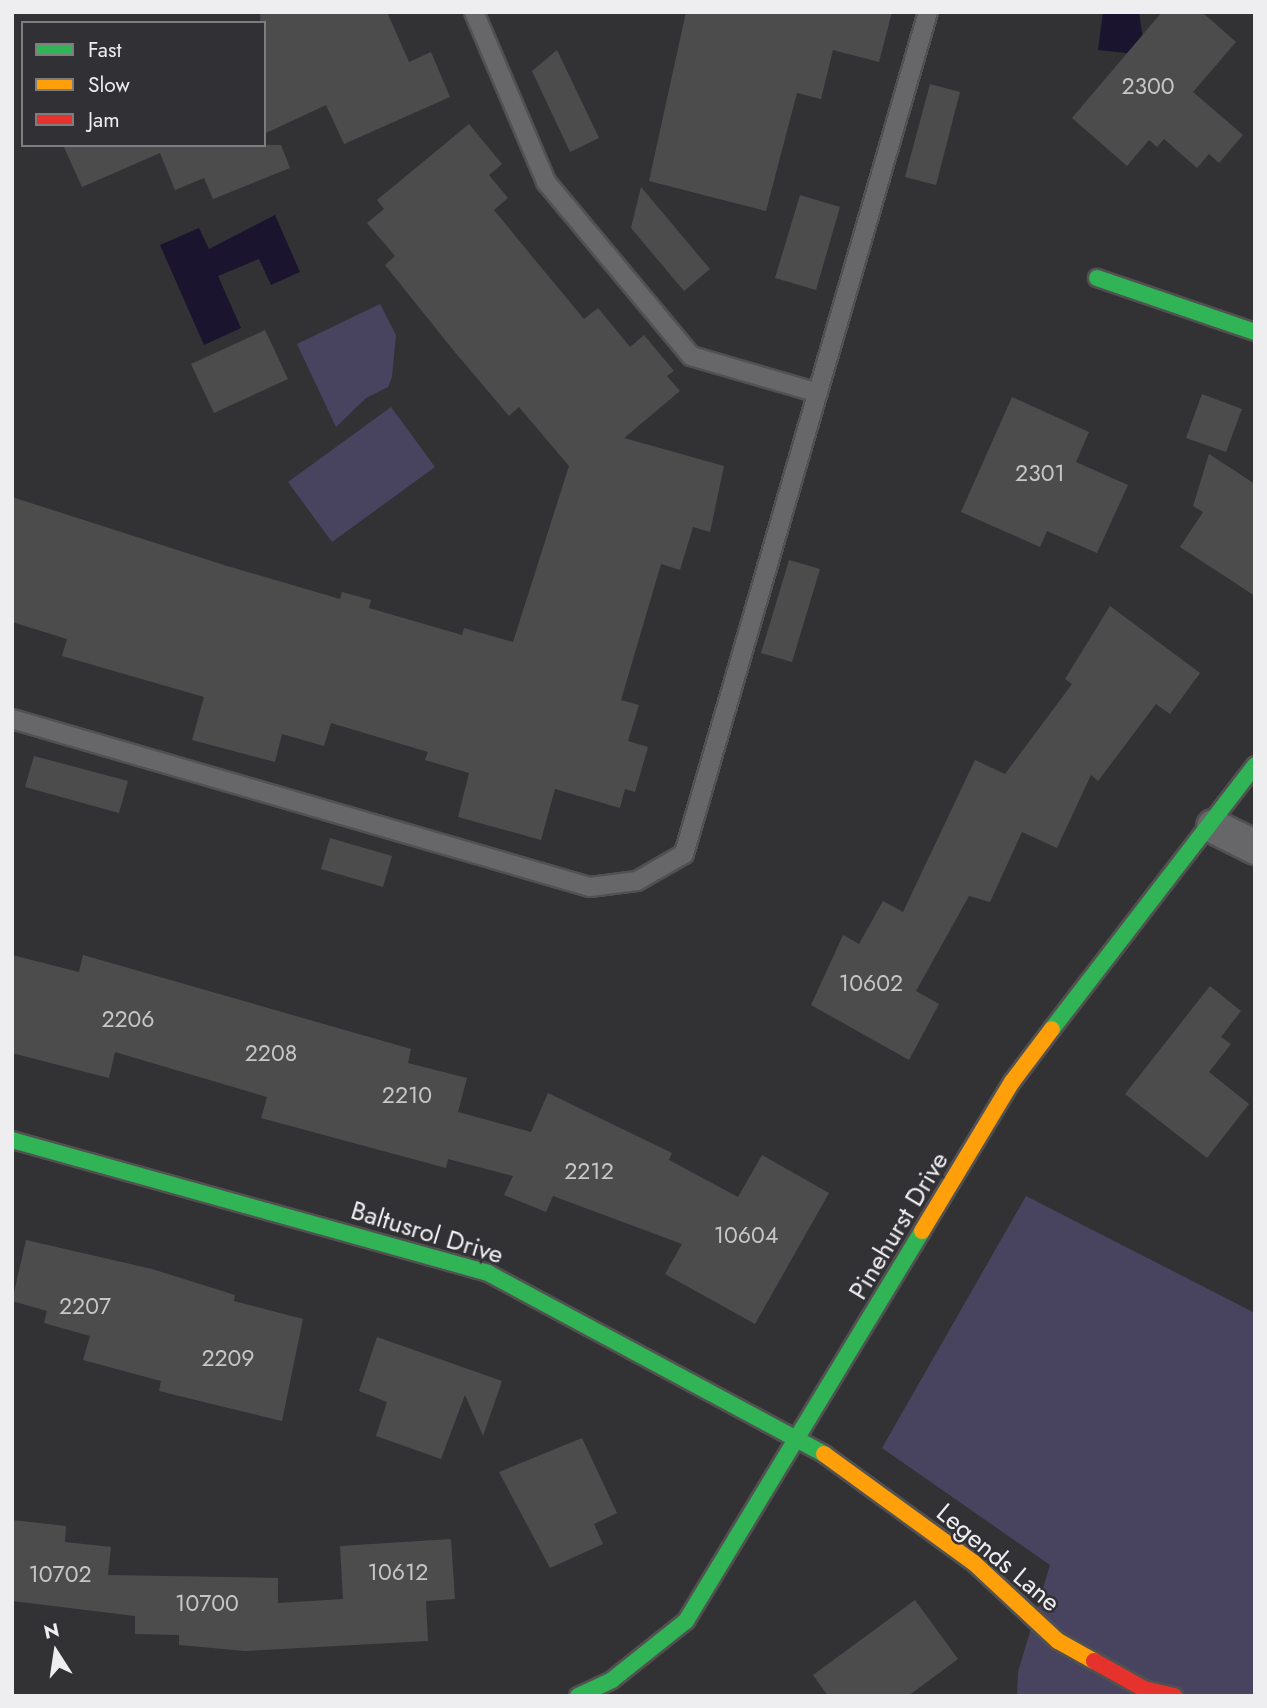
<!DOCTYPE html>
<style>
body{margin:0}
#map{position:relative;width:1267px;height:1708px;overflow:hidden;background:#323234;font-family:Jost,sans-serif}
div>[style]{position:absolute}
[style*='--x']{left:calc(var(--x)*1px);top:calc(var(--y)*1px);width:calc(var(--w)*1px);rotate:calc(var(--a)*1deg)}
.green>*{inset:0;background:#484460}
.water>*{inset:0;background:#1a142e}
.building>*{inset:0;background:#4d4c4d}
.roads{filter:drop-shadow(2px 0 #515152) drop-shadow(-2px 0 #515152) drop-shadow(0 2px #515152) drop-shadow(0 -2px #515152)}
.lane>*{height:18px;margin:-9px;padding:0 9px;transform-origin:9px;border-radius:9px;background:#676769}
.street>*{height:33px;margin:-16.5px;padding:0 16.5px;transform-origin:16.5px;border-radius:16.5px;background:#676769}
.fast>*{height:16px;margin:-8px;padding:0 8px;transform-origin:8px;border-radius:8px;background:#30b455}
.slow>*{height:16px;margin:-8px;padding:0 8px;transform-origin:8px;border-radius:8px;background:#ff9f0a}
.jam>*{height:16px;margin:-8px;padding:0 8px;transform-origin:8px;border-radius:8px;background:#e5322d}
span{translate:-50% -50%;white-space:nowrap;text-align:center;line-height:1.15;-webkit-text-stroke:5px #313135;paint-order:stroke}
.number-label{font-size:23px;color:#c6c6c7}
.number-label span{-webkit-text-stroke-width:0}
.street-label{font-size:26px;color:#eeeef0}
.frame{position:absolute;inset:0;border:14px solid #eeeef0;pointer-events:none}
.legend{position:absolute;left:21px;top:21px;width:245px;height:126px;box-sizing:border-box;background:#313135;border:2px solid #7d7d80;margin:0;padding:9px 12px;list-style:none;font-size:21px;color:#eeeef0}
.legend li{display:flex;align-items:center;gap:14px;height:35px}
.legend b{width:35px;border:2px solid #7d7d80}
.north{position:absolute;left:21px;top:1617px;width:70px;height:70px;-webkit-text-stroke:5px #313135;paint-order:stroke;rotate:348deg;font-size:19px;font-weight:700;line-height:28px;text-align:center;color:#eeeef0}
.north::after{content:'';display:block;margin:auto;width:24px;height:32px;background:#eeeef0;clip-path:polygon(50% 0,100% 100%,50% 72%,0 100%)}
</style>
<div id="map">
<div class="green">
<div style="clip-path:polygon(380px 304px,396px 335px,392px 377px,388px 387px,366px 398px,336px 427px,297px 344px)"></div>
<div style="clip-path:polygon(391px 407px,435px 467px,332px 542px,288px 482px)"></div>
<div style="clip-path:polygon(1026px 1196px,1255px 1313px,1255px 1696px,1017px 1696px,1018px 1672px,1050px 1565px,882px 1448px)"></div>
</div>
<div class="water">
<div style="clip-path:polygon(1103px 12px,1139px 12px,1144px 47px,1136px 54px,1098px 50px)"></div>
<div style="clip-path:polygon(275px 215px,300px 272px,271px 285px,259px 259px,218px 276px,241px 328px,204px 345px,160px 245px,199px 228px,209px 249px)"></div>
</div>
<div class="building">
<div style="clip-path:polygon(260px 12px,387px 12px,409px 62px,431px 52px,450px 97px,344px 144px,326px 105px,264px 134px)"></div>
<div style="clip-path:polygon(686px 12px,892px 12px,879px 62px,833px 50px,821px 99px,797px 93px,766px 211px,649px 181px)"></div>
<div style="clip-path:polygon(1162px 12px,1202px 12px,1236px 42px,1193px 92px,1243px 135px,1219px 163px,1209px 154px,1197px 168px,1164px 139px,1157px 147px,1149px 140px,1127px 166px,1072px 118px)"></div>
<div style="clip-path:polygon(557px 50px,599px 138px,570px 152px,532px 71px)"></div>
<div style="clip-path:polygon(930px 84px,960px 92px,936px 185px,905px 177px)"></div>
<div style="clip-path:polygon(469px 124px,502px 164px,489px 175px,508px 198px,494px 210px,530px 254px,584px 319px,598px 308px,630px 347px,644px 335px,674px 371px,667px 376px,680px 391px,624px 438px,724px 466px,710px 532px,693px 527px,680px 570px,661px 564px,621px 700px,639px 705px,628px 741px,648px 747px,635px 792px,625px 789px,620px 808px,555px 789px,541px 840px,458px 817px,469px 773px,425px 760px,428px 752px,331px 723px,324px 746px,282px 734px,275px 762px,192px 740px,204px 697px,62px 656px,67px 639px,12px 622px,12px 497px,224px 565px,340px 599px,342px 592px,371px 600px,369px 608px,462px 635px,464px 628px,513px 642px,569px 466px,519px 407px,509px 416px,454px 351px,385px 265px,395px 256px,367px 223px,384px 209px,377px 200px)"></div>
<div style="clip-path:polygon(63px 145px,281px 145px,290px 168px,213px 199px,204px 178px,175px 190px,160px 153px,82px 187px)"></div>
<div style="clip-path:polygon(641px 187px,710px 269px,684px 291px,631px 228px)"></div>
<div style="clip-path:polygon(800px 195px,840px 207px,816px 290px,775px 278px)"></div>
<div style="clip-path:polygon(265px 330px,288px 379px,214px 413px,191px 364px)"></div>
<div style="clip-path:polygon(1202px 394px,1242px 409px,1226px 452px,1186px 438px)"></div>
<div style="clip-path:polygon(1012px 397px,1089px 432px,1076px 462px,1128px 485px,1097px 553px,1047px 531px,1040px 547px,961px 512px)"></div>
<div style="clip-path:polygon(1209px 454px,1255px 484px,1255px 596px,1180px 547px,1203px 512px,1193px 506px)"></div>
<div style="clip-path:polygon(789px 560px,820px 569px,792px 662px,761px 653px)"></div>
<div style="clip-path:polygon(1110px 606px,1200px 673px,1170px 714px,1156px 704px,1098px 781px,1091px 775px,1057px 848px,1022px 832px,990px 902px,969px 896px,916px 991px,939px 1004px,909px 1060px,811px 1005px,843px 935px,859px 944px,883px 901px,903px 912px,975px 760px,1005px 774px,1072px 684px,1065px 679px)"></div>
<div style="clip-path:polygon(34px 756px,128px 781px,119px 813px,25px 787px)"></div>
<div style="clip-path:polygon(330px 838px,392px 856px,383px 887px,321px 869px)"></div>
<div style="clip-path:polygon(12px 955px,79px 972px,83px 955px,411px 1049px,408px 1063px,467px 1078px,458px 1112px,531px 1132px,548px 1093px,672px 1153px,669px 1160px,738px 1197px,762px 1155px,829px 1193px,755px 1324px,665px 1274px,682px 1244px,553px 1196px,546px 1212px,504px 1195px,513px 1176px,448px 1159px,446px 1168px,261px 1118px,267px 1097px,115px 1052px,109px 1078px,12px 1053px)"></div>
<div style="clip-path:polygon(1210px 986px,1241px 1011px,1221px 1037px,1231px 1044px,1209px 1072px,1249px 1104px,1207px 1158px,1125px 1094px)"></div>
<div style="clip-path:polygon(26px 1240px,152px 1269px,235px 1295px,234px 1301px,303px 1319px,282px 1421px,159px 1391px,161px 1381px,83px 1360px,90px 1336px,44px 1323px,47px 1311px,12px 1301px)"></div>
<div style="clip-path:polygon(377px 1337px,502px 1381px,483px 1436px,465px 1395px,441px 1459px,376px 1436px,387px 1402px,359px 1391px)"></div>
<div style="clip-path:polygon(582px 1438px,617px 1513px,594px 1524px,603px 1544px,550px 1568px,499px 1472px)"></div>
<div style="clip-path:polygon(12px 1520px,66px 1526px,65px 1542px,111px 1547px,108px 1575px,278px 1578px,278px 1603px,343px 1599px,340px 1546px,451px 1539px,455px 1599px,426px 1601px,428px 1641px,245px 1651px,179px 1645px,179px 1635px,135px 1634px,135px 1616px,12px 1601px)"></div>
<div style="clip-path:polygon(915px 1600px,958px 1659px,908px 1696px,828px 1696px,813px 1675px)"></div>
</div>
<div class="roads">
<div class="lane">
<div style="--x:474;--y:12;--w:185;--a:67"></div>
<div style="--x:546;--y:182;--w:226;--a:50.2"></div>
<div style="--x:691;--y:356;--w:132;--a:16.2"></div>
<div style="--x:12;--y:719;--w:602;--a:16.21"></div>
<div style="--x:590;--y:887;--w:47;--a:-7.3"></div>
<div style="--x:637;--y:881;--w:54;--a:-29.9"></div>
<div style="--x:684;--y:854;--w:877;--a:-73.84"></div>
</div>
<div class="street">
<div style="--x:1213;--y:826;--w:47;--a:26.6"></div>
</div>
<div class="fast">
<div style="--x:1097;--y:278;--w:167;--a:18.9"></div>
<div style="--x:1052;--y:1029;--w:333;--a:-52.4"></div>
<div style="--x:12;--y:1140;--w:494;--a:15.6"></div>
<div style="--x:488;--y:1273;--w:382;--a:28.3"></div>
<div style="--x:578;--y:1696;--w:38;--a:-25"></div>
<div style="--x:612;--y:1680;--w:95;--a:-38.6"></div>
<div style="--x:686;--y:1621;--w:456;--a:-58.8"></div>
</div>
<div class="slow">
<div style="--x:922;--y:1231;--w:174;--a:-58.9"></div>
<div style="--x:1012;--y:1082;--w:66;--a:-53"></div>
<div style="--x:824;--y:1454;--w:185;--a:36"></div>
<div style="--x:974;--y:1563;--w:115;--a:42.9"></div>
<div style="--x:1058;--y:1641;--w:41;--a:29.1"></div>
</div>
<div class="jam">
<div style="--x:1094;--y:1661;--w:57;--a:29.2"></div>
<div style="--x:1144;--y:1689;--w:31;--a:13"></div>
</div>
</div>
<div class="number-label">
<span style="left:1148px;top:86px">2300</span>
<span style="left:1040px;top:473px">2301</span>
<span style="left:871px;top:983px">10602</span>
<span style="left:128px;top:1019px">2206</span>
<span style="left:271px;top:1053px">2208</span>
<span style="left:407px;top:1095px">2210</span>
<span style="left:589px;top:1171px">2212</span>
<span style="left:746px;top:1235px">10604</span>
<span style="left:85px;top:1306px">2207</span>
<span style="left:228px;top:1358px">2209</span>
<span style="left:398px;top:1572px">10612</span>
<span style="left:60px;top:1574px">10702</span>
<span style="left:207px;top:1603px">10700</span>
</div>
<div class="street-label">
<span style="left:899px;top:1226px;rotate:-59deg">Pinehurst Drive</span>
<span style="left:427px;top:1233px;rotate:17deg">Baltusrol Drive</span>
<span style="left:998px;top:1558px;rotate:40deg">Legends Lane</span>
</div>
<div class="frame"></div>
<ul class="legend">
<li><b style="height:9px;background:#30b455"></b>Fast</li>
<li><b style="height:9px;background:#ff9f0a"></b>Slow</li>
<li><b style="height:9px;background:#e5322d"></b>Jam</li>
</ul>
<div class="north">N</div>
</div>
